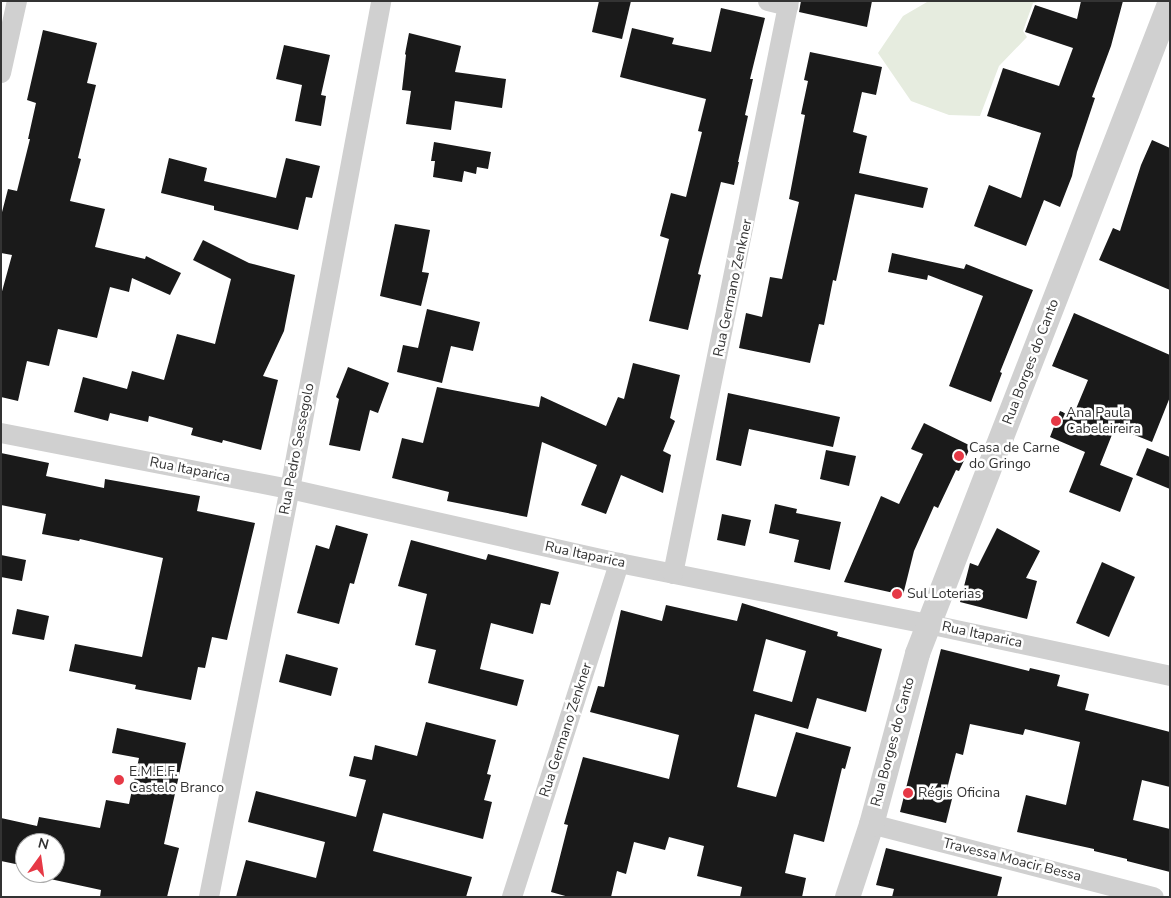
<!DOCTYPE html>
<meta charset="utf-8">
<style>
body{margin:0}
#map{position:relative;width:1171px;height:898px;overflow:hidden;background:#fff;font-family:"Nunito Sans",sans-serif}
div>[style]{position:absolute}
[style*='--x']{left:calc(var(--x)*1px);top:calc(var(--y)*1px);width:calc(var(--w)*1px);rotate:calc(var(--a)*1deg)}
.green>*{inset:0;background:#e6ecdf}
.building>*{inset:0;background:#1a1a1a}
.minor>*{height:20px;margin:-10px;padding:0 10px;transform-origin:10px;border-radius:10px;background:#d0d0d0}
.tertiary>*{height:25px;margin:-12.5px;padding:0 12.5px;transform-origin:12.5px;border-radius:12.5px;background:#d0d0d0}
.dots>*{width:14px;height:14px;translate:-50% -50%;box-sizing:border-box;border:2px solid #fff;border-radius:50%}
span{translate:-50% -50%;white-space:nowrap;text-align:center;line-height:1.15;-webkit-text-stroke:5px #fff;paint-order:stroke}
.street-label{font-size:14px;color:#333}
.poi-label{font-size:14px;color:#333}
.left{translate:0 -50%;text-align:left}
.frame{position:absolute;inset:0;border:2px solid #333;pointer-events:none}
.north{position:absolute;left:15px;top:833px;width:50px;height:50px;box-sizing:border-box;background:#fff;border:1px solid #adadad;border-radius:50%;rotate:14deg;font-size:14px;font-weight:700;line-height:20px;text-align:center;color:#333}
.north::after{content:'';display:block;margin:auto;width:18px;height:22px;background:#e63946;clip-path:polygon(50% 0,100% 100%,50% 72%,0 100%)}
</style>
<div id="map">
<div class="green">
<div style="clip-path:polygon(1042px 1px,1033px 3px,1023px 31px,1027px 37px,999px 66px,980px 116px,949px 115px,911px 101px,878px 53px,903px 16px,927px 2px)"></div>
</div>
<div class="building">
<div style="clip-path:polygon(599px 1px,631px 1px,622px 39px,592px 32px)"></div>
<div style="clip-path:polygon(801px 1px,872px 1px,867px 27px,799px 12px)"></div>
<div style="clip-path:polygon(1081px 1px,1123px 1px,1111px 46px,1092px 97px,1095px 98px,1077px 152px,1072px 176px,1060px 207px,1044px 200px,1026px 246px,974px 226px,989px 185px,1021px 198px,1041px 133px,987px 116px,1003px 68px,1059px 86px,1073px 48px,1025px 32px,1035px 5px,1077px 19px)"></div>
<div style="clip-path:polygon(721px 8px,765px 18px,750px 79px,753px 79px,745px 115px,748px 116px,738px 162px,739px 162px,734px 185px,721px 182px,698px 274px,701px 275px,688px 330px,649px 321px,669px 239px,660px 236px,671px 193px,686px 197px,702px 132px,698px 131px,706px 99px,620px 77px,632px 28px,674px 38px,672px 44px,711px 52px)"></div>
<div style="clip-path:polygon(43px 30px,97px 43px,87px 83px,96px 85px,78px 158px,81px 159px,70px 201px,105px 209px,95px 247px,145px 259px,146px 256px,181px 273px,170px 295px,132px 278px,129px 292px,110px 287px,97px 338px,58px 329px,49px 366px,27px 361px,18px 401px,1px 397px,1px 295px,12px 255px,1px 253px,1px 216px,8px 189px,17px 191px,30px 139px,28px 139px,36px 103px,27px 100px)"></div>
<div style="clip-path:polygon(409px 33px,461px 46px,455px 72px,506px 79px,502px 108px,455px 101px,451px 130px,406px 124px,411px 91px,402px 90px,406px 55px,405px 54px)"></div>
<div style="clip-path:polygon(284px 45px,330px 55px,321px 95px,326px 96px,321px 126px,295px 121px,302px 85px,276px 79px)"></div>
<div style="clip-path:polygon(810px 52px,882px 67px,876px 95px,862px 92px,853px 132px,867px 136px,859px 173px,928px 188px,923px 208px,855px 194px,836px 281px,833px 280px,824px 325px,819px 324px,810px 363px,739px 348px,746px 313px,762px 317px,770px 277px,782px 279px,799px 202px,789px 199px,805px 115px,801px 114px,808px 81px,804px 80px)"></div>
<div style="clip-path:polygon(1152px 140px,1170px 148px,1170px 290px,1099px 260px,1113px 228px,1120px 231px,1141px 165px)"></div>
<div style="clip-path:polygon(434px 142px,491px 152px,488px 169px,477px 167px,476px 174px,464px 171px,462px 182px,433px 177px,435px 161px,431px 161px)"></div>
<div style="clip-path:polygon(169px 158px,207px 168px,204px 181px,276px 198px,286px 158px,320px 166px,312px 198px,306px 197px,298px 230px,214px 210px,214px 206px,161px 193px)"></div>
<div style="clip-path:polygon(395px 224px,430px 230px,422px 272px,429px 273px,421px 306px,380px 296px)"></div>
<div style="clip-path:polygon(203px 240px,249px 263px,295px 275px,284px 331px,263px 376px,278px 380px,261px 450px,223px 440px,222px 443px,191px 435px,193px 428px,149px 416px,148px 422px,110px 413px,108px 421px,74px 412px,83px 377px,127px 389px,132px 371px,164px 380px,177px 334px,215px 344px,231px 279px,193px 260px)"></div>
<div style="clip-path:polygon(892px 253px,964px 269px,966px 264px,1033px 290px,1000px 372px,1002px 373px,991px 402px,949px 386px,983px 296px,928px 275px,927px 280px,888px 272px)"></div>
<div style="clip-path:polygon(427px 309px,480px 322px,473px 351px,451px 346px,442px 383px,397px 372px,403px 345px,418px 348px)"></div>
<div style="clip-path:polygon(1074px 313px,1170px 355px,1170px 397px,1152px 442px,1115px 427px,1100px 465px,1133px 478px,1120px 512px,1069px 492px,1085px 452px,1050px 437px,1060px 411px,1073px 416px,1088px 380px,1052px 366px)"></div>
<div style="clip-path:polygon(633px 363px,680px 375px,670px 418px,675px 421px,663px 451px,671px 455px,663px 493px,621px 475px,606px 514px,581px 505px,597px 465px,542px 442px,527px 517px,447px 501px,449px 492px,392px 478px,402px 438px,423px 443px,437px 387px,539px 407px,541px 396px,606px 426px,618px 397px,624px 399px)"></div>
<div style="clip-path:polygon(348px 367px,389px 383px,378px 413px,370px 410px,360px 451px,329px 445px,339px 399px,336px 397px)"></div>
<div style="clip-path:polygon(728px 393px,840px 417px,833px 447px,749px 429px,741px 466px,716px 460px)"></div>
<div style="clip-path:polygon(924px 423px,971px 446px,959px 471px,956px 470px,938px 508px,934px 506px,914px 551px,903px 595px,844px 582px,881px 496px,899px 504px,923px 454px,911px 449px)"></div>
<div style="clip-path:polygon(1147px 448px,1170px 457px,1170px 489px,1136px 475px)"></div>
<div style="clip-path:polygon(826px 450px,856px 456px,849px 486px,820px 479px)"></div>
<div style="clip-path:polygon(1px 453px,49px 463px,46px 476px,104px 488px,105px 479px,200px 496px,197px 511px,255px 523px,227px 640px,212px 637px,205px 668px,198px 667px,191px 700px,135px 689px,136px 685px,69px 671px,75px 644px,142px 657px,163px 558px,80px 539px,79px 541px,42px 534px,46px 514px,1px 505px)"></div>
<div style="clip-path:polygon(775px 504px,797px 509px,796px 513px,841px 522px,830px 570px,794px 562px,799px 540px,769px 533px)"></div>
<div style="clip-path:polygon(722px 514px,751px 520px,745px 546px,717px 540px)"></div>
<div style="clip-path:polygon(336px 525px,368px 534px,354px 584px,350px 583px,339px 624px,297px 613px,316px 545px,329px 549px)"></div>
<div style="clip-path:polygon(997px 528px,1040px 551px,1026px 578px,1037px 581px,1027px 619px,960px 602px,970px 563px,978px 566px)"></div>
<div style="clip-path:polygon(411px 540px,486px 560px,488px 554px,559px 572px,550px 605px,541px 603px,533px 634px,491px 623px,480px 669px,524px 680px,517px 706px,428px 683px,436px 650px,415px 645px,427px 594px,398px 586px)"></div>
<div style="clip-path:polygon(1px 555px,26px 560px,22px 581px,1px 577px)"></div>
<div style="clip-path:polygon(1102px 562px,1135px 577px,1109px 637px,1076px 623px)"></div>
<div style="clip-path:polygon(evenodd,742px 603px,838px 632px,837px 636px,882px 649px,866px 712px,817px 698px,808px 729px,755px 714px,737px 787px,776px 797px,796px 732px,851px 747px,845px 769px,842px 768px,824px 842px,794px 834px,785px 873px,806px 878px,802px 897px,740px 897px,742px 887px,697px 876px,704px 846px,669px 837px,665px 850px,634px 842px,626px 874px,617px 871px,611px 897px,569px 897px,551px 892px,568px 825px,564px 824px,583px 757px,669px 779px,679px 735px,590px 712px,598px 686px,604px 687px,621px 610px,662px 621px,666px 605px,737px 621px,742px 603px,766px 639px,806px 651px,792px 702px,753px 691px,766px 639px)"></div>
<div style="clip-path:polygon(17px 609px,49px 616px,44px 640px,12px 634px)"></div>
<div style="clip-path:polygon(941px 649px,1029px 671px,1030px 668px,1060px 675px,1057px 686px,1089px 694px,1085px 710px,1170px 732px,1170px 787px,1142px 780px,1133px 820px,1170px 829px,1170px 872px,1127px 861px,1127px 859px,1094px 851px,1094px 849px,1017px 832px,1026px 795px,1066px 805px,1080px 742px,1025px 729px,1023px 735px,970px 724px,963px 755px,956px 753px,947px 789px,954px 791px,946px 823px,900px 812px)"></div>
<div style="clip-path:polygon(286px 654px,338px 668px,331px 696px,279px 682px)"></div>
<div style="clip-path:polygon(426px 722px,496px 740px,487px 774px,491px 775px,484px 800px,492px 802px,483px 839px,383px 813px,373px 851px,472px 877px,466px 897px,236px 897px,246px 860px,316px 878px,325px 842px,248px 822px,256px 791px,356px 817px,366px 780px,349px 776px,354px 756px,372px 760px,375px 745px,417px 756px)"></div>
<div style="clip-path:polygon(117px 728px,186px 743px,164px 844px,179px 848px,167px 897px,100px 897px,101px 890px,27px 874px,55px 873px,55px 843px,25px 843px,25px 866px,1px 861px,1px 818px,37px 826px,39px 817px,100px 828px,106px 800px,129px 804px,139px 758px,112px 753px)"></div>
<div style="clip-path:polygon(886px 848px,1002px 877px,997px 897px,892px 897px,894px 889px,876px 885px)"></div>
</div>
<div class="minor">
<div style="--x:768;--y:1;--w:21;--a:14"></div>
<div style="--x:1;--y:73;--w:74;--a:-77.5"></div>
<div style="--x:1;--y:433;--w:294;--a:11"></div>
<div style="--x:290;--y:489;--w:337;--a:12.7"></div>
<div style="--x:619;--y:563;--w:315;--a:11.2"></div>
<div style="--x:928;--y:624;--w:248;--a:12.1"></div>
<div style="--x:673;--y:574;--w:585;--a:-78.56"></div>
<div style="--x:871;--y:824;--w:292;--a:14.5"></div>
<div style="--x:209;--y:897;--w:416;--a:-78.8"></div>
<div style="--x:290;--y:489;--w:496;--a:-79.4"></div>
<div style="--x:512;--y:897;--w:351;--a:-72.2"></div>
</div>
<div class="tertiary">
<div style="--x:847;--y:897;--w:77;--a:-71.8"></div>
<div style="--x:871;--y:824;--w:177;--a:-74.9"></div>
<div style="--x:917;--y:653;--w:699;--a:-68.79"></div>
</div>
<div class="dots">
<div style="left:1056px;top:421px;background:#e63946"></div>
<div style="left:959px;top:456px;background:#e63946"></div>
<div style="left:897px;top:594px;background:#e63946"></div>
<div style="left:119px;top:780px;background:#e63946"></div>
<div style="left:908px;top:793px;background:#e63946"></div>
</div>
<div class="street-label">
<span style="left:733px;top:288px;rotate:-78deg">Rua Germano Zenkner</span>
<span style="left:1031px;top:362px;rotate:-69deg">Rua Borges do Canto</span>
<span style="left:297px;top:449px;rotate:-79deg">Rua Pedro Sessegolo</span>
<span style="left:190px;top:470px;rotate:11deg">Rua Itaparica</span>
<span style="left:585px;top:555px;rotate:12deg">Rua Itaparica</span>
<span style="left:982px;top:635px;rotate:12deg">Rua Itaparica</span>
<span style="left:566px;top:730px;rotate:-72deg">Rua Germano Zenkner</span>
<span style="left:893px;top:742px;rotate:-75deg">Rua Borges do Canto</span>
<span style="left:1012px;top:860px;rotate:14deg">Travessa Moacir Bessa</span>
</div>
<div class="poi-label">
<span class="left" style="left:1066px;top:421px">Ana Paula<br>Cabeleireira</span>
<span class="left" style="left:969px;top:456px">Casa de Carne<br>do Gringo</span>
<span class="left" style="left:907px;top:594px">Sul Loterias</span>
<span class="left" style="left:129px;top:780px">E.M.E.F.<br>Castelo Branco</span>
<span class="left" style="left:918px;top:793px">Régis Oficina</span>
</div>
<div class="frame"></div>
<div class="north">N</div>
</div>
